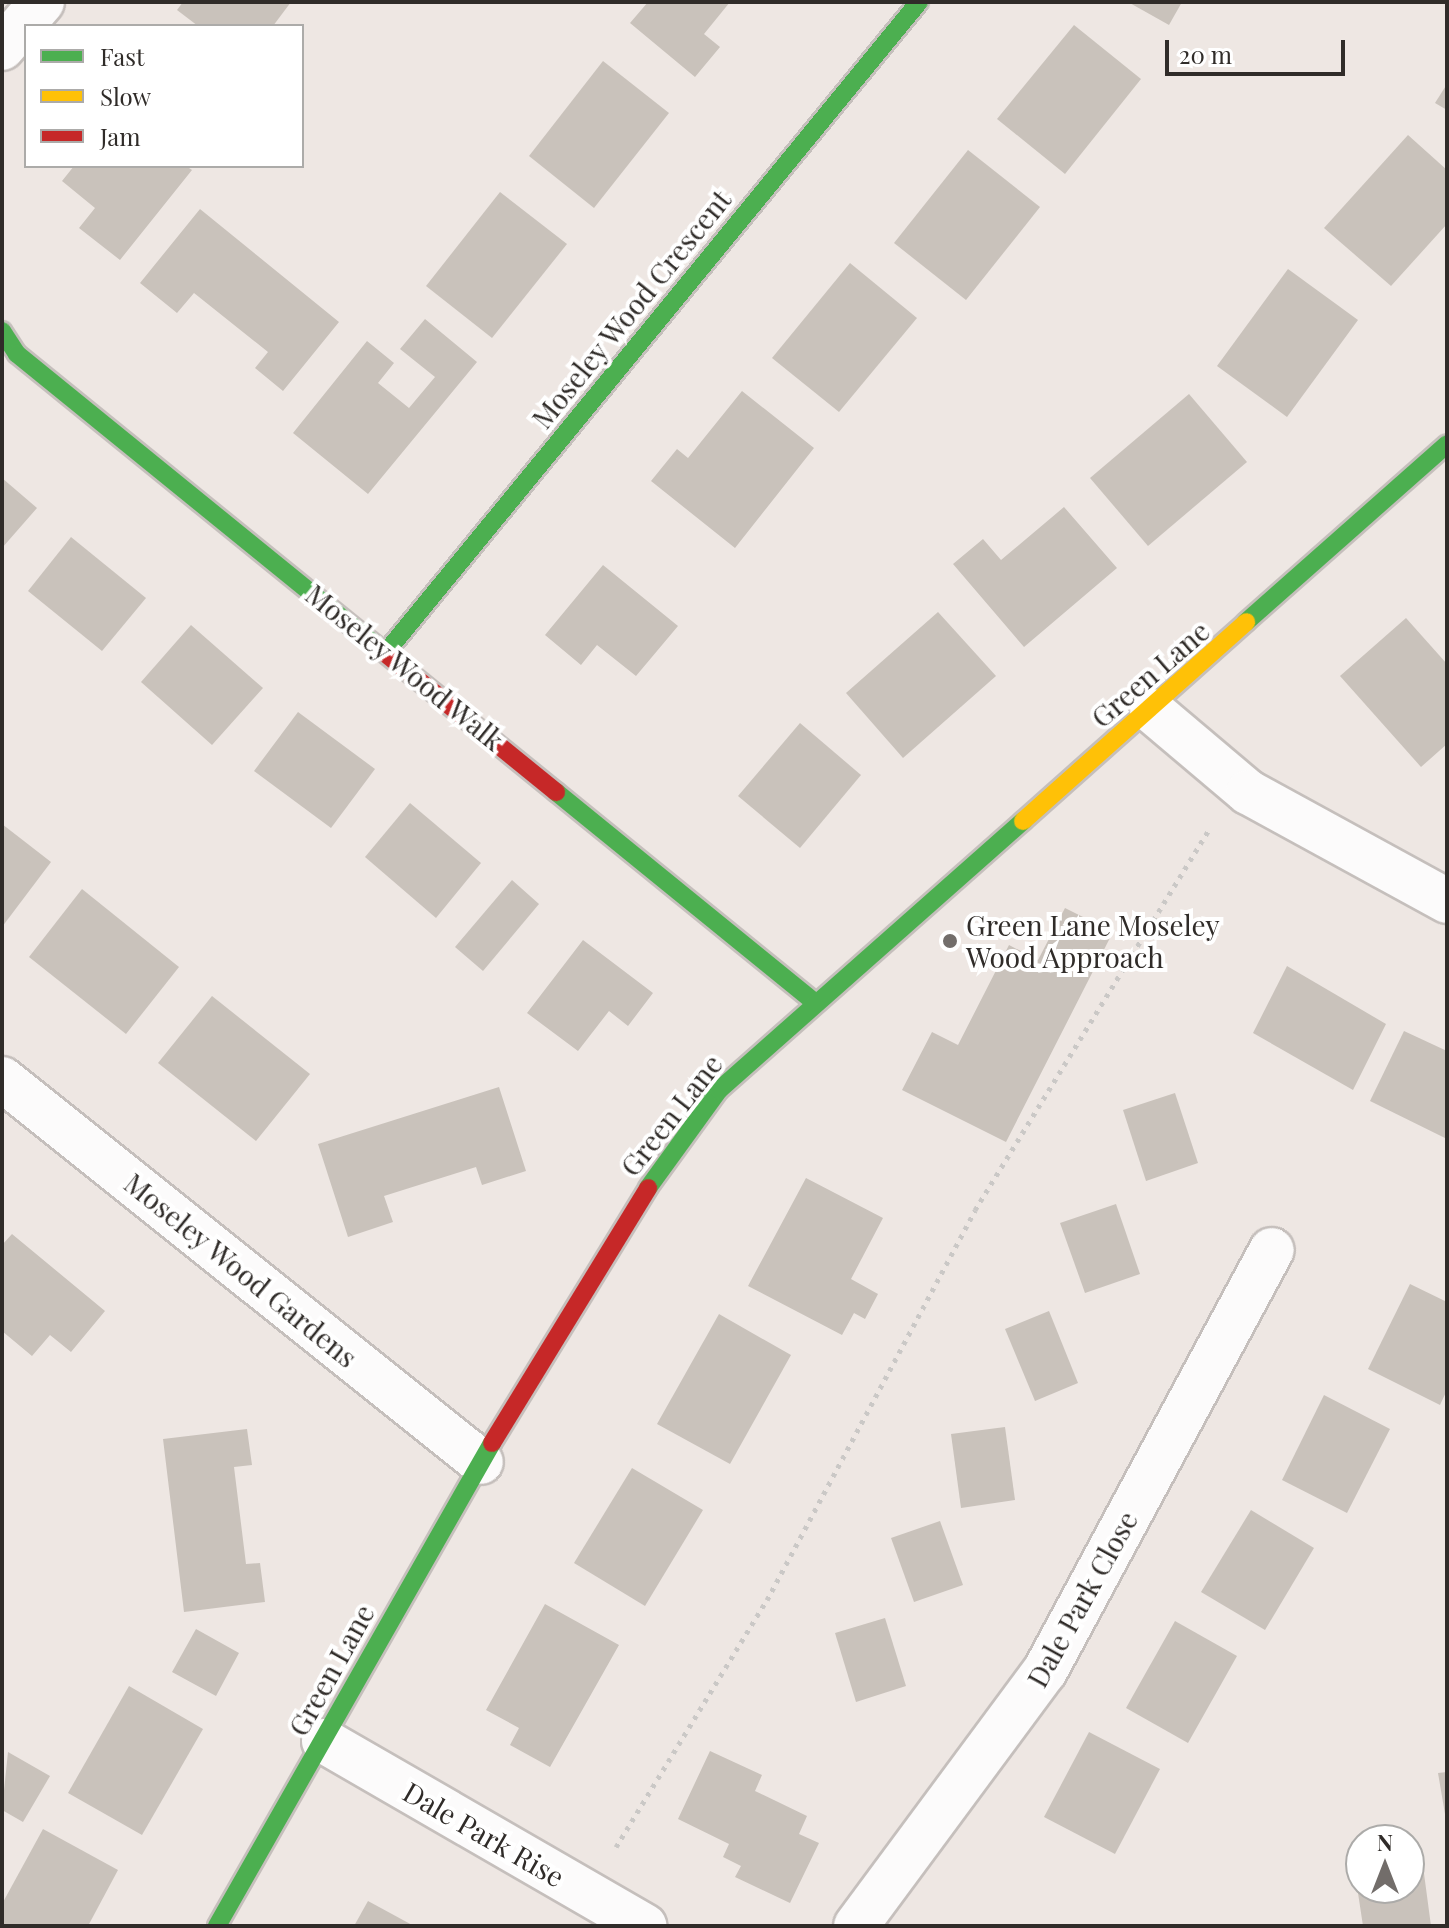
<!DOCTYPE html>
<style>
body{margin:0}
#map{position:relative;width:1449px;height:1928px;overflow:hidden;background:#eee7e3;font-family:"Playfair Display",serif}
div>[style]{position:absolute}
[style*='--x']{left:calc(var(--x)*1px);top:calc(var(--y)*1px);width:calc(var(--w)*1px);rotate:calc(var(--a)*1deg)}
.building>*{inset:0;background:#c9c2bb}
.path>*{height:5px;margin-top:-2.5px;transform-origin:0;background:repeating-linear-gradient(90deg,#cac8c6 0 4px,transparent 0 10px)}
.roads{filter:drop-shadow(2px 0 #c5bfbc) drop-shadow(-2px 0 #c5bfbc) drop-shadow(0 2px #c5bfbc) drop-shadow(0 -2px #c5bfbc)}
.street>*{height:44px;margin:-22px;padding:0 22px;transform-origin:22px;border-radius:22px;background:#fcfbfb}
.fast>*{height:18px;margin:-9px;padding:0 9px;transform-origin:9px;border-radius:9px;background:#4caf50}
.slow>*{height:18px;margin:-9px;padding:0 9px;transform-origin:9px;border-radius:9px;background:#ffc107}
.jam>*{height:18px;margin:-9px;padding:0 9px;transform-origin:9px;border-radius:9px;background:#c62828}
.dots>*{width:22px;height:22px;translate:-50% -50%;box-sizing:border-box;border:4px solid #fff;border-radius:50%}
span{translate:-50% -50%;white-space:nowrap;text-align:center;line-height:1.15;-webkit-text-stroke:8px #fff;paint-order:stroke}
.street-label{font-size:28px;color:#302c29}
.poi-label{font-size:28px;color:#302c29}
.left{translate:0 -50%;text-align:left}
.frame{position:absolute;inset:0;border:4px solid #302c29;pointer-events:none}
.legend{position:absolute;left:24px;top:24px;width:280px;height:144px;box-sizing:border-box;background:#fff;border:2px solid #acaba9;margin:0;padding:10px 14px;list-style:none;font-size:24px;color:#302c29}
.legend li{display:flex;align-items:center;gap:16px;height:40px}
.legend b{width:40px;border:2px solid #acaba9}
.north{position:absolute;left:1345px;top:1824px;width:80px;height:80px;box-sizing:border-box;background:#fff;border:2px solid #acaba9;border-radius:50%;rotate:0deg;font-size:22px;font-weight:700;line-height:32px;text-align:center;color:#302c29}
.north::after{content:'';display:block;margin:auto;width:28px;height:36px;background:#726d6a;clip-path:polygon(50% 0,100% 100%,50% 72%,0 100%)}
.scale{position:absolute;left:1165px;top:40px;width:180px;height:36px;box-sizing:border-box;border:4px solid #302c29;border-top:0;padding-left:10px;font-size:24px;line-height:28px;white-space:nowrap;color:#302c29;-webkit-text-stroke:6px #fff;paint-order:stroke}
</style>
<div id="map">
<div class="building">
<div style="clip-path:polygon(183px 2px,291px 2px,273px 26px,198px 26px,177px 10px)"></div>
<div style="clip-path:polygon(648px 2px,730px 2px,704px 34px,720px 47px,695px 77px,630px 23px)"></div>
<div style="clip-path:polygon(1128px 2px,1182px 2px,1169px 25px)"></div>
<div style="clip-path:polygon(1074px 25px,1141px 79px,1065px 174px,997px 119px)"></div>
<div style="clip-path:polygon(603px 61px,669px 113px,594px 208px,529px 156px)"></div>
<div style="clip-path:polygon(1447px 84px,1447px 110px,1435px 103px)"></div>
<div style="clip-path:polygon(1408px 135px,1447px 170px,1447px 224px,1391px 286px,1324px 228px)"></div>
<div style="clip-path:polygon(968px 150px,1040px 207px,966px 300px,894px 243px)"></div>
<div style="clip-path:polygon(74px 166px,186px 166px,192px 170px,120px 260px,79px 228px,95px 208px,62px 181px)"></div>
<div style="clip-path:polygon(500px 192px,567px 244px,492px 338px,426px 286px)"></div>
<div style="clip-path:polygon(200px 209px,339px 322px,283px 391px,255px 368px,268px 352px,194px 293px,177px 313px,140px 283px)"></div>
<div style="clip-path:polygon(850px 263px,917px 318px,839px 412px,772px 358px)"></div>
<div style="clip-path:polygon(1288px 269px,1358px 320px,1287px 417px,1217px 366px)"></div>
<div style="clip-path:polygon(425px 319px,477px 362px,368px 494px,293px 433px,367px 341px,394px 363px,378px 383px,409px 408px,435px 377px,400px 349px)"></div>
<div style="clip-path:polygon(742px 391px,814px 448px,735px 548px,651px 481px,677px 449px,688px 458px)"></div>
<div style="clip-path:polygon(1189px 394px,1247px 462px,1148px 546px,1090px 478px)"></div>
<div style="clip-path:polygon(2px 478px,37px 508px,2px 548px)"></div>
<div style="clip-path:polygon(1064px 507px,1117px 568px,1024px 647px,953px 564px,983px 539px,1001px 560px)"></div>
<div style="clip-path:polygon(71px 537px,146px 598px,102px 651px,28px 591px)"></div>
<div style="clip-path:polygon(603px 565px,678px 626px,636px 676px,597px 645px,581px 665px,545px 635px)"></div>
<div style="clip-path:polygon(938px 612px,996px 676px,903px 758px,846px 693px)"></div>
<div style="clip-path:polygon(1406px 618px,1447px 664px,1447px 744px,1421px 767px,1340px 676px)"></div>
<div style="clip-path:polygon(191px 625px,263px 688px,212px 745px,141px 682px)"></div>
<div style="clip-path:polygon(298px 712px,375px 769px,331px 828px,254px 771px)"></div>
<div style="clip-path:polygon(800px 723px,861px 775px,800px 848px,738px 796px)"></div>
<div style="clip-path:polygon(410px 803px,481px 863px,436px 918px,365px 857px)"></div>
<div style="clip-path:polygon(2px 824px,51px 862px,2px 927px)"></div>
<div style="clip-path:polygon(512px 880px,539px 904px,483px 971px,455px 947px)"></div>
<div style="clip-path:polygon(82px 889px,179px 967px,126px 1034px,29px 957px)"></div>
<div style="clip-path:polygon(1065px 908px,1113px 932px,1006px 1142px,902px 1090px,932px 1032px,958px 1045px,1009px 945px,1038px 960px)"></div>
<div style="clip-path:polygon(583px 940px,653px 993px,628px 1026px,609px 1011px,578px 1051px,527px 1013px)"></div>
<div style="clip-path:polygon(1287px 966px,1386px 1024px,1353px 1090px,1253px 1033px)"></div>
<div style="clip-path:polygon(212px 996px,310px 1074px,256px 1141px,158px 1063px)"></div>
<div style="clip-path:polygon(1404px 1031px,1447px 1051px,1447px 1139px,1370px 1101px)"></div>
<div style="clip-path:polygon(499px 1087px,526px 1171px,482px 1185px,476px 1167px,384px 1196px,393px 1222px,348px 1237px,318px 1144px)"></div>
<div style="clip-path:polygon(1175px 1093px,1198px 1163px,1146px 1181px,1123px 1110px)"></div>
<div style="clip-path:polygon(806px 1178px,883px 1218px,851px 1279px,878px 1294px,865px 1319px,854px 1313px,842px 1335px,748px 1286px)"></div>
<div style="clip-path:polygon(1116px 1204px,1140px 1274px,1085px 1293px,1060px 1223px)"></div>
<div style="clip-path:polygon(12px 1234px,105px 1311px,71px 1352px,50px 1335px,32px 1356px,2px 1331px,2px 1245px)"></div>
<div style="clip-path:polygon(1410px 1284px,1447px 1302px,1447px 1390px,1440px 1405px,1368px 1369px)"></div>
<div style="clip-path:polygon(1049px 1311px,1078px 1383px,1035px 1401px,1005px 1329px)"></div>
<div style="clip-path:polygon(719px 1314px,791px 1355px,730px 1464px,657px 1424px)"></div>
<div style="clip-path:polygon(1324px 1395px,1390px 1429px,1347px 1513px,1282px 1480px)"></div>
<div style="clip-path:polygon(1005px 1427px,1015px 1500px,961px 1508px,951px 1434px)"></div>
<div style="clip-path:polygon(247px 1429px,252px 1465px,234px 1467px,246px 1564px,260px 1563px,265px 1602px,184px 1612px,163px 1439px)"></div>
<div style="clip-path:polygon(632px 1468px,703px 1510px,645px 1606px,574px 1563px)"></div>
<div style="clip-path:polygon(1251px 1510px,1314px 1548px,1265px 1630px,1201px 1592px)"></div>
<div style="clip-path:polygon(940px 1521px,963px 1585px,914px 1602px,891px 1538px)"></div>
<div style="clip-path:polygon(545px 1604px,619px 1645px,550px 1767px,510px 1745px,519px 1728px,486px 1710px)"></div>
<div style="clip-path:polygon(885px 1618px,906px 1686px,856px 1702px,835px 1633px)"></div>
<div style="clip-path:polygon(1175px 1621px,1237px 1656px,1188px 1743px,1126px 1708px)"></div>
<div style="clip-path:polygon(196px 1629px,239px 1653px,216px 1696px,172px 1672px)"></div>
<div style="clip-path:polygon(129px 1686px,203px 1729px,142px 1835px,68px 1793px)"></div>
<div style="clip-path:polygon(1089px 1732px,1160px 1769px,1115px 1854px,1044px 1817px)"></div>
<div style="clip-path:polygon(710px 1751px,762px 1775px,755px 1791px,807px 1816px,799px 1834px,819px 1843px,790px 1903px,735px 1877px,741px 1866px,723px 1857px,729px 1844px,678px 1819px)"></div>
<div style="clip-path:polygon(8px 1752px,50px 1776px,23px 1822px,2px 1810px)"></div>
<div style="clip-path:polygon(1447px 1772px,1447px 1814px,1445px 1814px,1438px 1773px)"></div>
<div style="clip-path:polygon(43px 1829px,118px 1870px,88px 1926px,2px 1926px,2px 1904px)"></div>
<div style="clip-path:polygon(1421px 1851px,1431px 1926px,1363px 1926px,1353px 1860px,1361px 1859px,1361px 1888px,1409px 1888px,1409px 1853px)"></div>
<div style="clip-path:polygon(368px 1901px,414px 1926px,354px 1926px)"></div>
</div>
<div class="path">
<div style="--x:616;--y:1847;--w:289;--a:-58.6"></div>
<div style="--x:767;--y:1600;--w:442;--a:-61.9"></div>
<div style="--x:975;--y:1210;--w:446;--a:-58.4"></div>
</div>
<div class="roads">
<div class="street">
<div style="--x:2;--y:48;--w:61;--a:-49"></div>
<div style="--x:1152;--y:711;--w:126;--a:40.2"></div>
<div style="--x:1248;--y:792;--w:227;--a:28.7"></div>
<div style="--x:2;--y:1079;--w:613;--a:38.65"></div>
<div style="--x:324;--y:1741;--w:370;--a:30"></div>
<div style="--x:856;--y:1926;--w:317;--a:-53.5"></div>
<div style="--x:1045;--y:1671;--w:478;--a:-61.7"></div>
</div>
<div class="fast">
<div style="--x:2;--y:331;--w:27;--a:57"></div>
<div style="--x:17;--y:354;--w:468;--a:39.1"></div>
<div style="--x:1246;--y:622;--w:268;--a:-41.5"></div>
<div style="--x:387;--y:651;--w:839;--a:-50.66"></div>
<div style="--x:556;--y:792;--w:331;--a:39.1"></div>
<div style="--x:648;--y:1188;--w:121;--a:-54.1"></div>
<div style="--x:719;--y:1090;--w:406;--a:-41.5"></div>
<div style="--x:217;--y:1926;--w:556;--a:-60.34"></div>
</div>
<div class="slow">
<div style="--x:1023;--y:821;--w:299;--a:-41.7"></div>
</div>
<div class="jam">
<div style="--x:380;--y:649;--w:227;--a:39.1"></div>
<div style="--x:492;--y:1443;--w:299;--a:-58.5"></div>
</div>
</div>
<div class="dots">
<div style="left:950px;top:941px;background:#726d6a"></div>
</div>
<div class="street-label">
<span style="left:631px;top:309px;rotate:-51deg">Moseley Wood Crescent</span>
<span style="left:405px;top:667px;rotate:39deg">Moseley Wood Walk</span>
<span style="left:1150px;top:674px;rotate:-41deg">Green Lane</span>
<span style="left:671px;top:1115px;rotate:-52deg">Green Lane</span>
<span style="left:241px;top:1270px;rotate:39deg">Moseley Wood Gardens</span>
<span style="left:1082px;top:1599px;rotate:-61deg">Dale Park Close</span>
<span style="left:331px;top:1670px;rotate:-61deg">Green Lane</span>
<span style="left:484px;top:1834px;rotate:30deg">Dale Park Rise</span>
</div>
<div class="poi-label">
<span class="left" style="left:966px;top:941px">Green Lane Moseley<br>Wood Approach</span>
</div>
<div class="frame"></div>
<ul class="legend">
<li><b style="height:10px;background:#4caf50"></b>Fast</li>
<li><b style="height:10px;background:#ffc107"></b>Slow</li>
<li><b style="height:10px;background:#c62828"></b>Jam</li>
</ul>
<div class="north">N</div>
<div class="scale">20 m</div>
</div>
